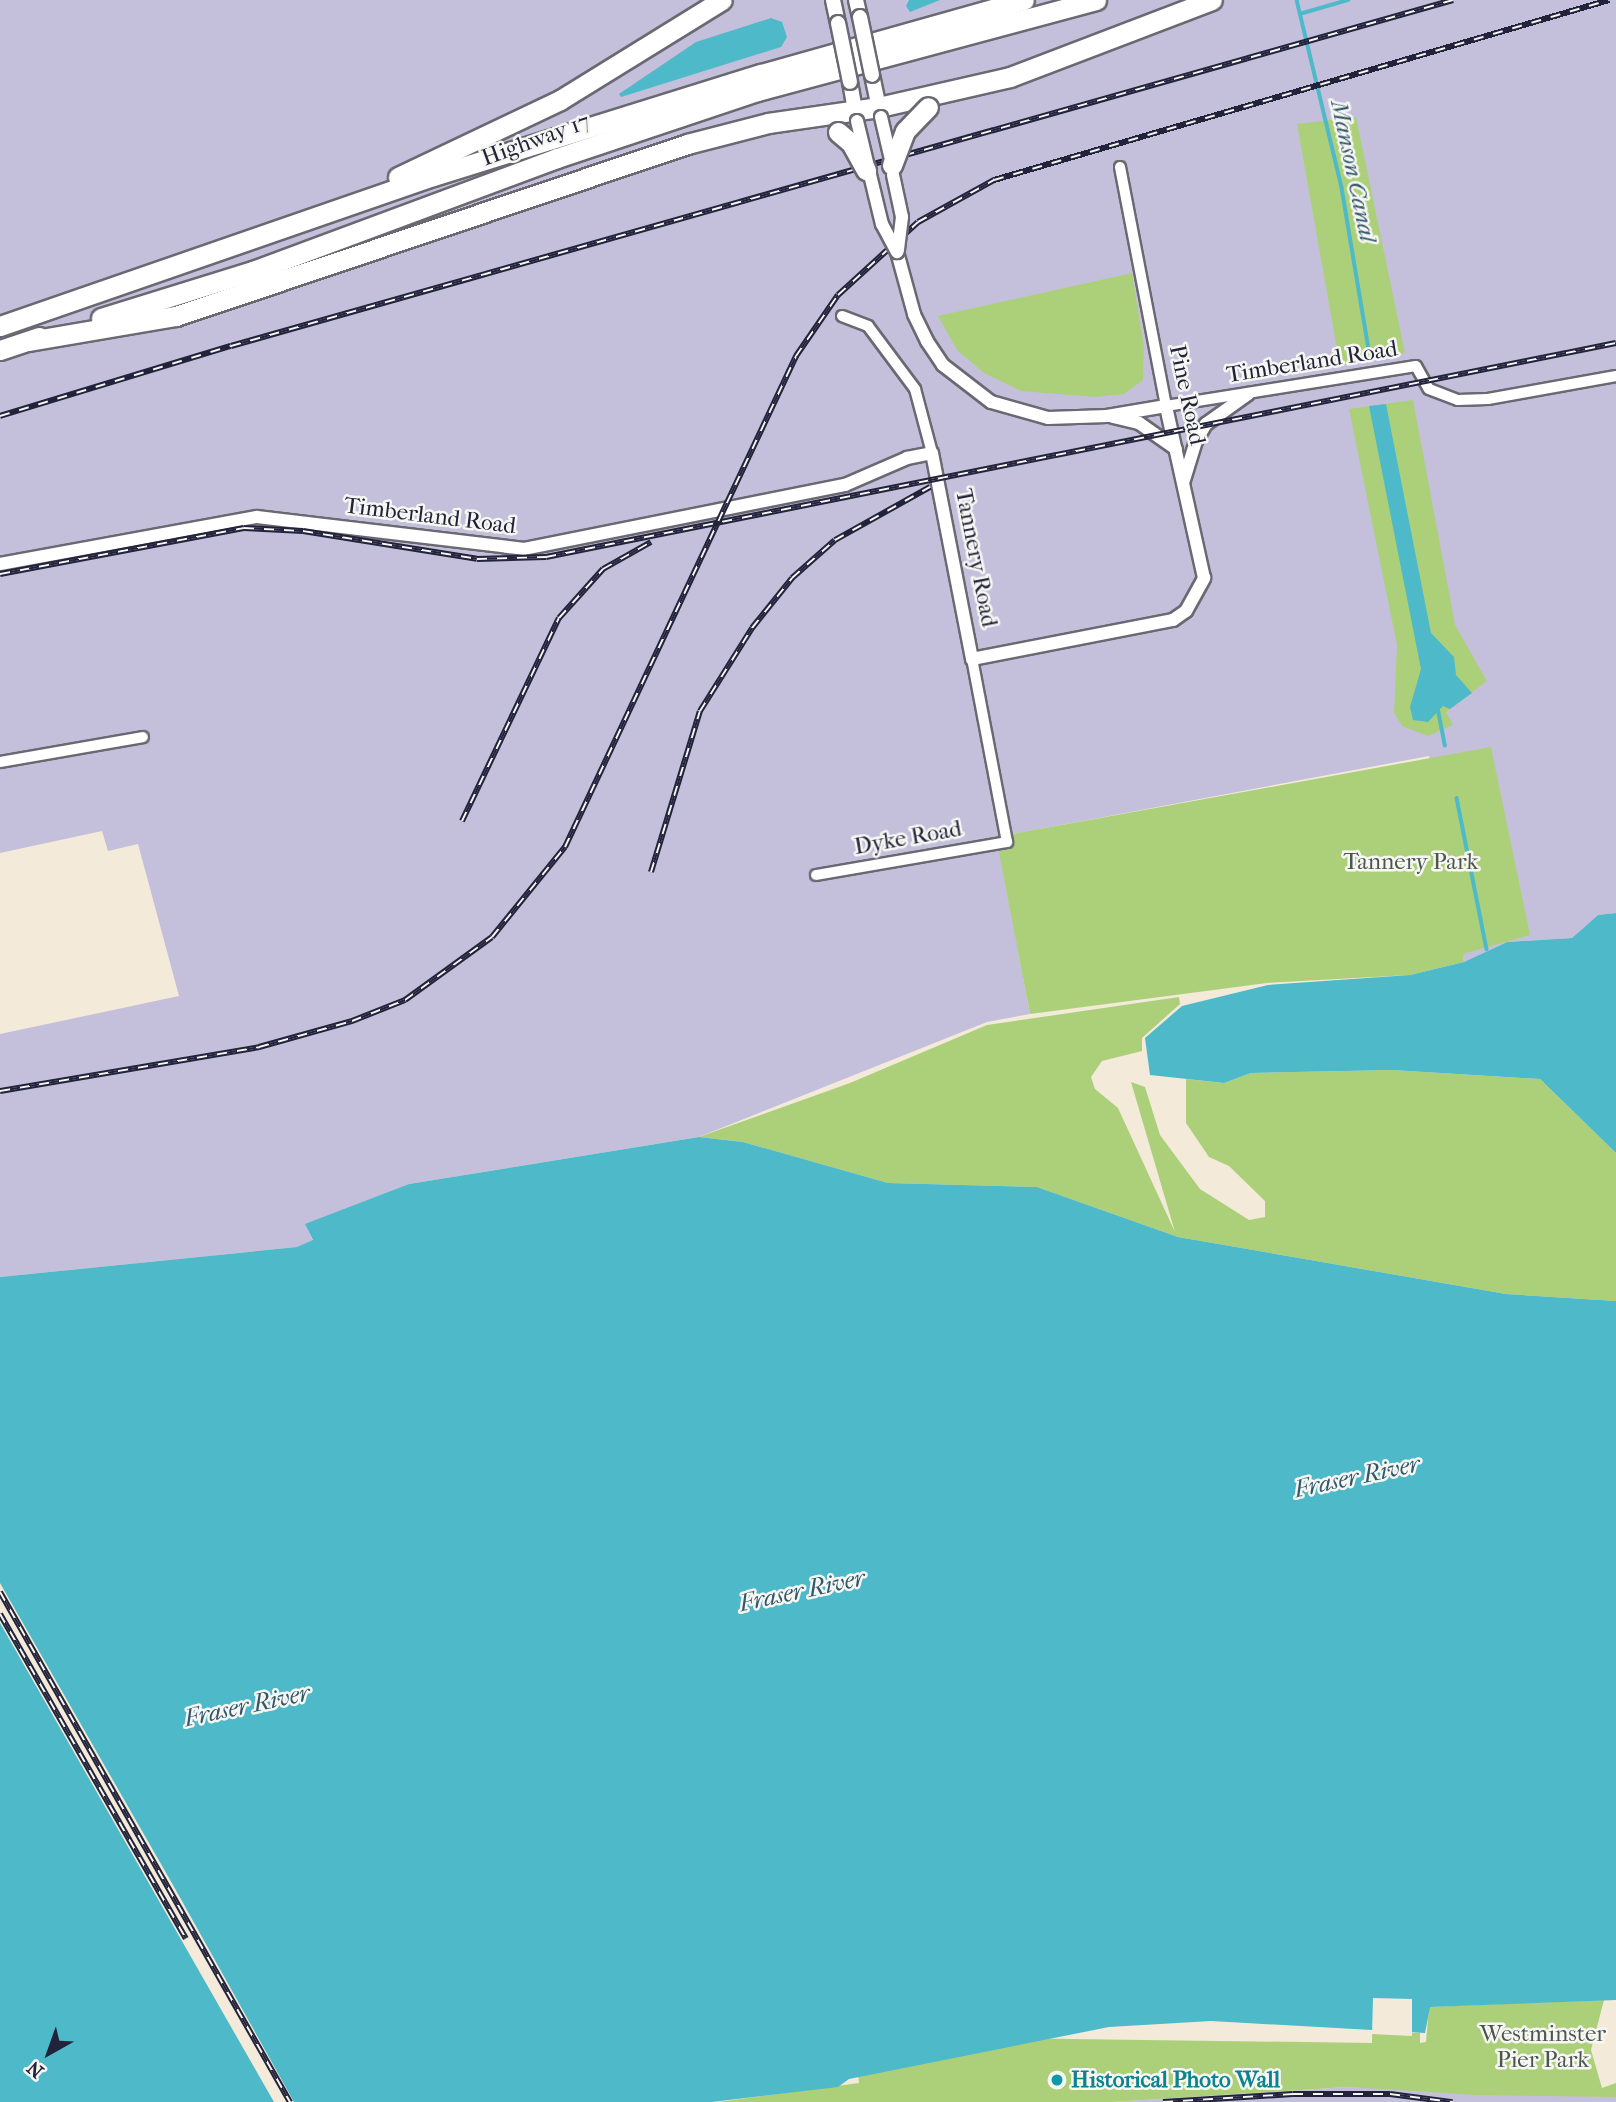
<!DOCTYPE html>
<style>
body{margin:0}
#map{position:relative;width:1616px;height:2102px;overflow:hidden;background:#f3ead9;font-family:"IM FELL French Canon",serif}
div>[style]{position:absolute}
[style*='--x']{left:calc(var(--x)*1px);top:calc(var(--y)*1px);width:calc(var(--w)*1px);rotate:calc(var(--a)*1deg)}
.industrial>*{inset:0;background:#c4c0db}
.green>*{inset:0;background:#acd079}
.water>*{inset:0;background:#4db9c9}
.pier>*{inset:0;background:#f3ead9}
.stream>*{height:3.5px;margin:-1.75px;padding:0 1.75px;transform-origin:1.75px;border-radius:1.75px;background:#4db9c9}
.roads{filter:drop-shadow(2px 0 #6b6872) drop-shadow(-2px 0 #6b6872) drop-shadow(0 2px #6b6872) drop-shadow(0 -2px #6b6872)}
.minor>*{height:10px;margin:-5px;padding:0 5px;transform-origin:5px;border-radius:5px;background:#fff}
.tertiary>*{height:12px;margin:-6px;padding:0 6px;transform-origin:6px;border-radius:6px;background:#fff}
.secondary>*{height:14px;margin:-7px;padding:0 7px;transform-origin:7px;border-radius:7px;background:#fff}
.motorway>*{height:19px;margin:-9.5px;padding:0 9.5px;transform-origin:9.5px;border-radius:9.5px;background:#fff}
.rail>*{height:6px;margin-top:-3px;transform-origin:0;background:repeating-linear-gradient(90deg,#f6f6f2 0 10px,#22223b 0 20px);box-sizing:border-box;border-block:2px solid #22223b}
.bridges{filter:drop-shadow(2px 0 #6b6872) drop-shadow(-2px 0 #6b6872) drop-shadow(0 2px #6b6872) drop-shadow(0 -2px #6b6872)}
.tertiary-bridge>*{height:12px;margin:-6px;padding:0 6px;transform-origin:6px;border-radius:6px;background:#fff}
.secondary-bridge>*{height:14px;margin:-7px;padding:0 7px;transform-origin:7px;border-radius:7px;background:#fff}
.motorway-bridge>*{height:19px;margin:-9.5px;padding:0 9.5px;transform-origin:9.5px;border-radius:9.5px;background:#fff}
.dots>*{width:19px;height:19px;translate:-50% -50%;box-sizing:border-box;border:4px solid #f6f6f2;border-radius:50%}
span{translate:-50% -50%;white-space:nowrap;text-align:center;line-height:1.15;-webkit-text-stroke:5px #f6f6f2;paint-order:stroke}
.street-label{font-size:23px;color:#22223b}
.park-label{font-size:23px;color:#4b564e}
.culture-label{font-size:23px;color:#0d838f;font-weight:700}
.left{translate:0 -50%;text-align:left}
.water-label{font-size:24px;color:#31576d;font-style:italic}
.north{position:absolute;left:14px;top:2018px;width:70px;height:70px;-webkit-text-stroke:5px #f6f6f2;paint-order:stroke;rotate:220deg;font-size:19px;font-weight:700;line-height:28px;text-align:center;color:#22223b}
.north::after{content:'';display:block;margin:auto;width:24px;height:32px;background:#22223b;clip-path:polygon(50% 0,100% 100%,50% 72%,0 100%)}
</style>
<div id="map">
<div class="industrial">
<div style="clip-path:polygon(0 0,1616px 0,1616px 913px,1598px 915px,1572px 938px,1507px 942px,1464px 962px,1429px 756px,997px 837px,1030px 1014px,987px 1022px,699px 1137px,409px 1184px,306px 1225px,313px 1241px,297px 1247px,0 1277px,0 1034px,179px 996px,138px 844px,108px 851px,102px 831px,0 853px)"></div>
<div style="clip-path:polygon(1348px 2087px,1616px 2094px,1616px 2102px,1112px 2102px)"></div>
</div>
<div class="green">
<div style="clip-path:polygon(1356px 117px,1405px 353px,1340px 366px,1297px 124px)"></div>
<div style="clip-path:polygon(1132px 273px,1144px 347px,1143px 380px,1124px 394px,1095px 397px,1021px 391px,984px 373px,957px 350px,938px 316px)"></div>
<div style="clip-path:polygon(1413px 400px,1455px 625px,1487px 681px,1446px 712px,1453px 725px,1428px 736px,1402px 726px,1394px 713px,1397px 645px,1349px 409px)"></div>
<div style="clip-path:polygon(1491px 747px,1530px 935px,1463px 954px,1464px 962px,1410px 975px,1267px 983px,1030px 1014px,996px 837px)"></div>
<div style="clip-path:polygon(1179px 997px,1180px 1004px,1142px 1038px,1142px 1051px,1102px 1061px,1091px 1077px,1095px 1089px,1118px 1108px,1175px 1232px,1131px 1082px,1145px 1087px,1160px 1135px,1200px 1189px,1249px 1220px,1265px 1217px,1265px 1201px,1229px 1166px,1209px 1157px,1186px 1123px,1186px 1079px,1224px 1083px,1251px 1073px,1392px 1070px,1540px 1079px,1616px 1153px,1616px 1301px,1506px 1294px,1178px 1237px,1037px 1187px,888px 1183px,743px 1142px,699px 1137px,850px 1083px,987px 1025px)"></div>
<div style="clip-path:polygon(1373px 1998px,1412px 2033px,1420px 2033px,1420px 2043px,1426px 2042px,1429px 2007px,1604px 2000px,1591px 2050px,1602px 2088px,1616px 2083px,1616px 2097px,1474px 2095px,1348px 2087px,1112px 2102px,718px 2102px,859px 2083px,854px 2036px,1372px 2043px)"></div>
</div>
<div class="water">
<div style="clip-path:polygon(909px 0,940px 0,910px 12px,906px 6px)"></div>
<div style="clip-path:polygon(771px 18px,782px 22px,787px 37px,781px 47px,621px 97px,619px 94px,696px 42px)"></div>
<div style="clip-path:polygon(1386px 404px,1431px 633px,1454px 657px,1456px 675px,1472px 693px,1450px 709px,1443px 706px,1428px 722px,1413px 720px,1410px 707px,1421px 669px,1369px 406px)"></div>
<div style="clip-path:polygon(1616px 913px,1616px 1153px,1540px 1079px,1392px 1070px,1251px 1073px,1224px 1083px,1150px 1075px,1145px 1038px,1182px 1006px,1268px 985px,1410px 975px,1464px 962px,1507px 942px,1572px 938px,1598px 915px)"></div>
<div style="clip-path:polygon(699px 1137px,743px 1142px,888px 1183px,1037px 1187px,1178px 1237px,1506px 1294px,1616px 1301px,1616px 2000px,1430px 2007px,1425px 2033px,1211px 2021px,1109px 2027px,849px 2079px,838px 2087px,712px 2102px,0 2102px,0 1277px,297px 1247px,313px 1240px,305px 1224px,409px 1184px)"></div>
</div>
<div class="pier">
<div style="clip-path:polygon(0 1583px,173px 1885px,294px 2102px,274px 2102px,0 1623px)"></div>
<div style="clip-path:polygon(1373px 1998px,1412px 1999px,1412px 2036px,1372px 2034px)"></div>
</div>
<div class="stream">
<div style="--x:1297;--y:0;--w:193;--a:76.5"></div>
<div style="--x:1342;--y:188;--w:164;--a:80.5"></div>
<div style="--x:1303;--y:13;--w:47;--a:-16.1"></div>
<div style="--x:1438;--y:708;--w:38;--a:79"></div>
<div style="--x:1457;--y:798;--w:154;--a:78.8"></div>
</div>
<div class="roads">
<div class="minor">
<div style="--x:1120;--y:167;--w:243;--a:79.1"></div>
<div style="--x:1166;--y:406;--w:253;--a:-9.1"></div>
<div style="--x:1416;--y:366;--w:26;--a:61"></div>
<div style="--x:1429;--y:389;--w:31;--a:21"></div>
<div style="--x:1458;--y:400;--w:30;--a:-2"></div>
<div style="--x:1488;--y:399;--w:130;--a:-10.2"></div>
<div style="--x:842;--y:316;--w:28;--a:21"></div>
<div style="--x:868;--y:326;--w:79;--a:53.3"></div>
<div style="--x:915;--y:389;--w:66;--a:75.1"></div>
<div style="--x:0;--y:762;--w:145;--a:-9.9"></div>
<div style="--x:816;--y:875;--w:194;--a:-9.8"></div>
<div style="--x:1007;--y:842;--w:186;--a:-100.8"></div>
</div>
<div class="tertiary">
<div style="--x:1113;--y:417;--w:27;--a:13"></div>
<div style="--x:1139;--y:423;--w:45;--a:35.1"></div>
<div style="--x:1184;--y:480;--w:41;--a:-72.9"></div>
<div style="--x:1196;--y:441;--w:20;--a:-60"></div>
<div style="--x:1206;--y:424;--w:52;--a:-35.5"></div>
<div style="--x:0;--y:564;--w:261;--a:-10.4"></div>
<div style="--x:257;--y:517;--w:269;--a:6.8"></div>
<div style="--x:524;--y:549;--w:327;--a:-11.3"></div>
<div style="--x:845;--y:485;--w:68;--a:-23.5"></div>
<div style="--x:907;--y:458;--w:25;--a:-11"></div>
<div style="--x:932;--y:453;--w:210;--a:79"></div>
<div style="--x:972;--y:659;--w:205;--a:-11"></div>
<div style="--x:1173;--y:620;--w:16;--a:-35"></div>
<div style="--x:1186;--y:611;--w:38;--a:-61"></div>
<div style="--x:1204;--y:578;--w:176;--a:-102.5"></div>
<div style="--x:1166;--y:406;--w:60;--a:170.4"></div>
<div style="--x:1107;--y:416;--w:59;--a:178.1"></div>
<div style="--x:1048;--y:418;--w:59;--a:-164.3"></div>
<div style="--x:991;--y:402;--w:61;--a:-142.4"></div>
<div style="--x:943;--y:365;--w:29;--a:-124"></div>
<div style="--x:927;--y:341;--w:30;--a:-116"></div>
<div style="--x:914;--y:314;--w:64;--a:-105.3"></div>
</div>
<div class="secondary">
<div style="--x:833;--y:0;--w:24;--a:78"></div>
<div style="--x:856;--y:0;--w:17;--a:77"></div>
<div style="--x:872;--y:75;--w:33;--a:78"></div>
<div style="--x:850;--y:82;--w:28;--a:80"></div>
</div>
<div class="motorway">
<div style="--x:398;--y:177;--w:179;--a:-25.4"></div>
<div style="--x:560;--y:100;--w:190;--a:-31.7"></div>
<div style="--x:101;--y:318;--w:159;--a:-17.2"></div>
<div style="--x:253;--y:271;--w:324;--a:-20.4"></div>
<div style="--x:557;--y:158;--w:211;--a:-18.5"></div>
<div style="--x:757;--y:91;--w:351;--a:-15"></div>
<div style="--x:0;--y:326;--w:458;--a:-19.1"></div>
<div style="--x:433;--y:176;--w:343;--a:-17.3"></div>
<div style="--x:761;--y:74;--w:273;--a:-15.7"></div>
<div style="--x:29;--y:341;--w:149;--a:-9.7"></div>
<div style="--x:176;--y:316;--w:539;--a:-18.6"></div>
<div style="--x:687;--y:144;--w:84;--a:-14.5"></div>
<div style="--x:768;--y:123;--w:112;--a:-8.2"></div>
<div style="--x:879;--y:107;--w:134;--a:-12.9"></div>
<div style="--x:1010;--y:77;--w:216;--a:-20.9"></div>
<div style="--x:0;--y:350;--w:41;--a:-18.4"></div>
</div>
</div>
<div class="rail">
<div style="--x:0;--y:416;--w:241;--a:-16.9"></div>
<div style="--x:231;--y:346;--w:1270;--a:-15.81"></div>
<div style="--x:0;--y:574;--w:248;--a:-10.7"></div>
<div style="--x:244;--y:528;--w:59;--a:2.9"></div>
<div style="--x:303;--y:531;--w:176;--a:9.1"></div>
<div style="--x:477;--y:559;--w:69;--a:-1.7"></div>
<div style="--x:546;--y:557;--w:1091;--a:-11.31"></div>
<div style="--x:462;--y:821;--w:225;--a:-64.5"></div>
<div style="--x:559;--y:618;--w:66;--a:-48.1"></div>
<div style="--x:603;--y:569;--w:55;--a:-29.4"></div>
<div style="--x:651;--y:872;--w:168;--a:-73.1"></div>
<div style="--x:700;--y:711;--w:98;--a:-57.9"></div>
<div style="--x:752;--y:628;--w:64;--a:-51.3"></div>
<div style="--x:792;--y:578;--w:57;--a:-41.5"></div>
<div style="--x:835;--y:540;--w:109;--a:-29.2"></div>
<div style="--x:0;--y:1091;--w:263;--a:-9.6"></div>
<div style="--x:259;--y:1047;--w:97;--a:-15.6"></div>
<div style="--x:352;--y:1021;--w:57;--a:-21.6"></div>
<div style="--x:405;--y:1000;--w:107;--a:-35.9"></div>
<div style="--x:492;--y:937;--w:116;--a:-51"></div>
<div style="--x:565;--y:847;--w:543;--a:-64.8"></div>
<div style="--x:796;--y:356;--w:74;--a:-55.5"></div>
<div style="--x:838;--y:295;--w:108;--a:-42.4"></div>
<div style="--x:918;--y:222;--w:87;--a:-28.9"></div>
<div style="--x:994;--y:180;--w:641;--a:-16.31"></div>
<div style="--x:0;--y:1592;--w:587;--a:60.38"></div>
<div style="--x:0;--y:1614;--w:374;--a:60.2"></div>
<div style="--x:1163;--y:2102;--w:130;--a:-3.5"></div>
<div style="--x:1293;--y:2094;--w:97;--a:0"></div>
<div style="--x:1390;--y:2094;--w:63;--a:7.4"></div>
</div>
<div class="bridges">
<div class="tertiary-bridge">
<div style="--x:881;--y:117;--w:48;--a:76.8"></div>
<div style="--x:857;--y:121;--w:106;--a:76.4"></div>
<div style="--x:882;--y:224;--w:32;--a:62"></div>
<div style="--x:893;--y:175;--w:43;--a:77.9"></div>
<div style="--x:902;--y:217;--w:34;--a:97"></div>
</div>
<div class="secondary-bridge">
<div style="--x:860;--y:17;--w:59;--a:78.3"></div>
<div style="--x:838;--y:23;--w:60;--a:78.5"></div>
</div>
<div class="motorway-bridge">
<div style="--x:838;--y:132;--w:17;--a:40"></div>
<div style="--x:851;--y:143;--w:31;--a:61"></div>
<div style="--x:892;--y:165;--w:36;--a:-69"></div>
<div style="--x:905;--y:131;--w:33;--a:-46"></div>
</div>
</div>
<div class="dots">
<div style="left:1057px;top:2080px;background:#0f9aa8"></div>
</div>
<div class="street-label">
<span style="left:536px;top:140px;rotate:-20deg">Highway 17</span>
<span style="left:1312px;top:362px;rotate:-9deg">Timberland Road</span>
<span style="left:1187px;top:395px;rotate:78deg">Pine Road</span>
<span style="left:430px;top:516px;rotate:7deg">Timberland Road</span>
<span style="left:976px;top:558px;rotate:79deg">Tannery Road</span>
<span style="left:908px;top:838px;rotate:-10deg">Dyke Road</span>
</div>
<div class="park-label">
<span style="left:1411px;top:862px">Tannery Park</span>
<span style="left:1543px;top:2047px">Westminster<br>Pier Park</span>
</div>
<div class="culture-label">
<span class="left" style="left:1071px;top:2080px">Historical Photo Wall</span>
</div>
<div class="water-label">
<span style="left:1353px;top:171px;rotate:78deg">Manson Canal</span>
<span style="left:1357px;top:1477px;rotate:-12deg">Fraser River</span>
<span style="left:802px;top:1591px;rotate:-12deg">Fraser River</span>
<span style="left:247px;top:1706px;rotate:-12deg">Fraser River</span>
</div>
<div class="north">N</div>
</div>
